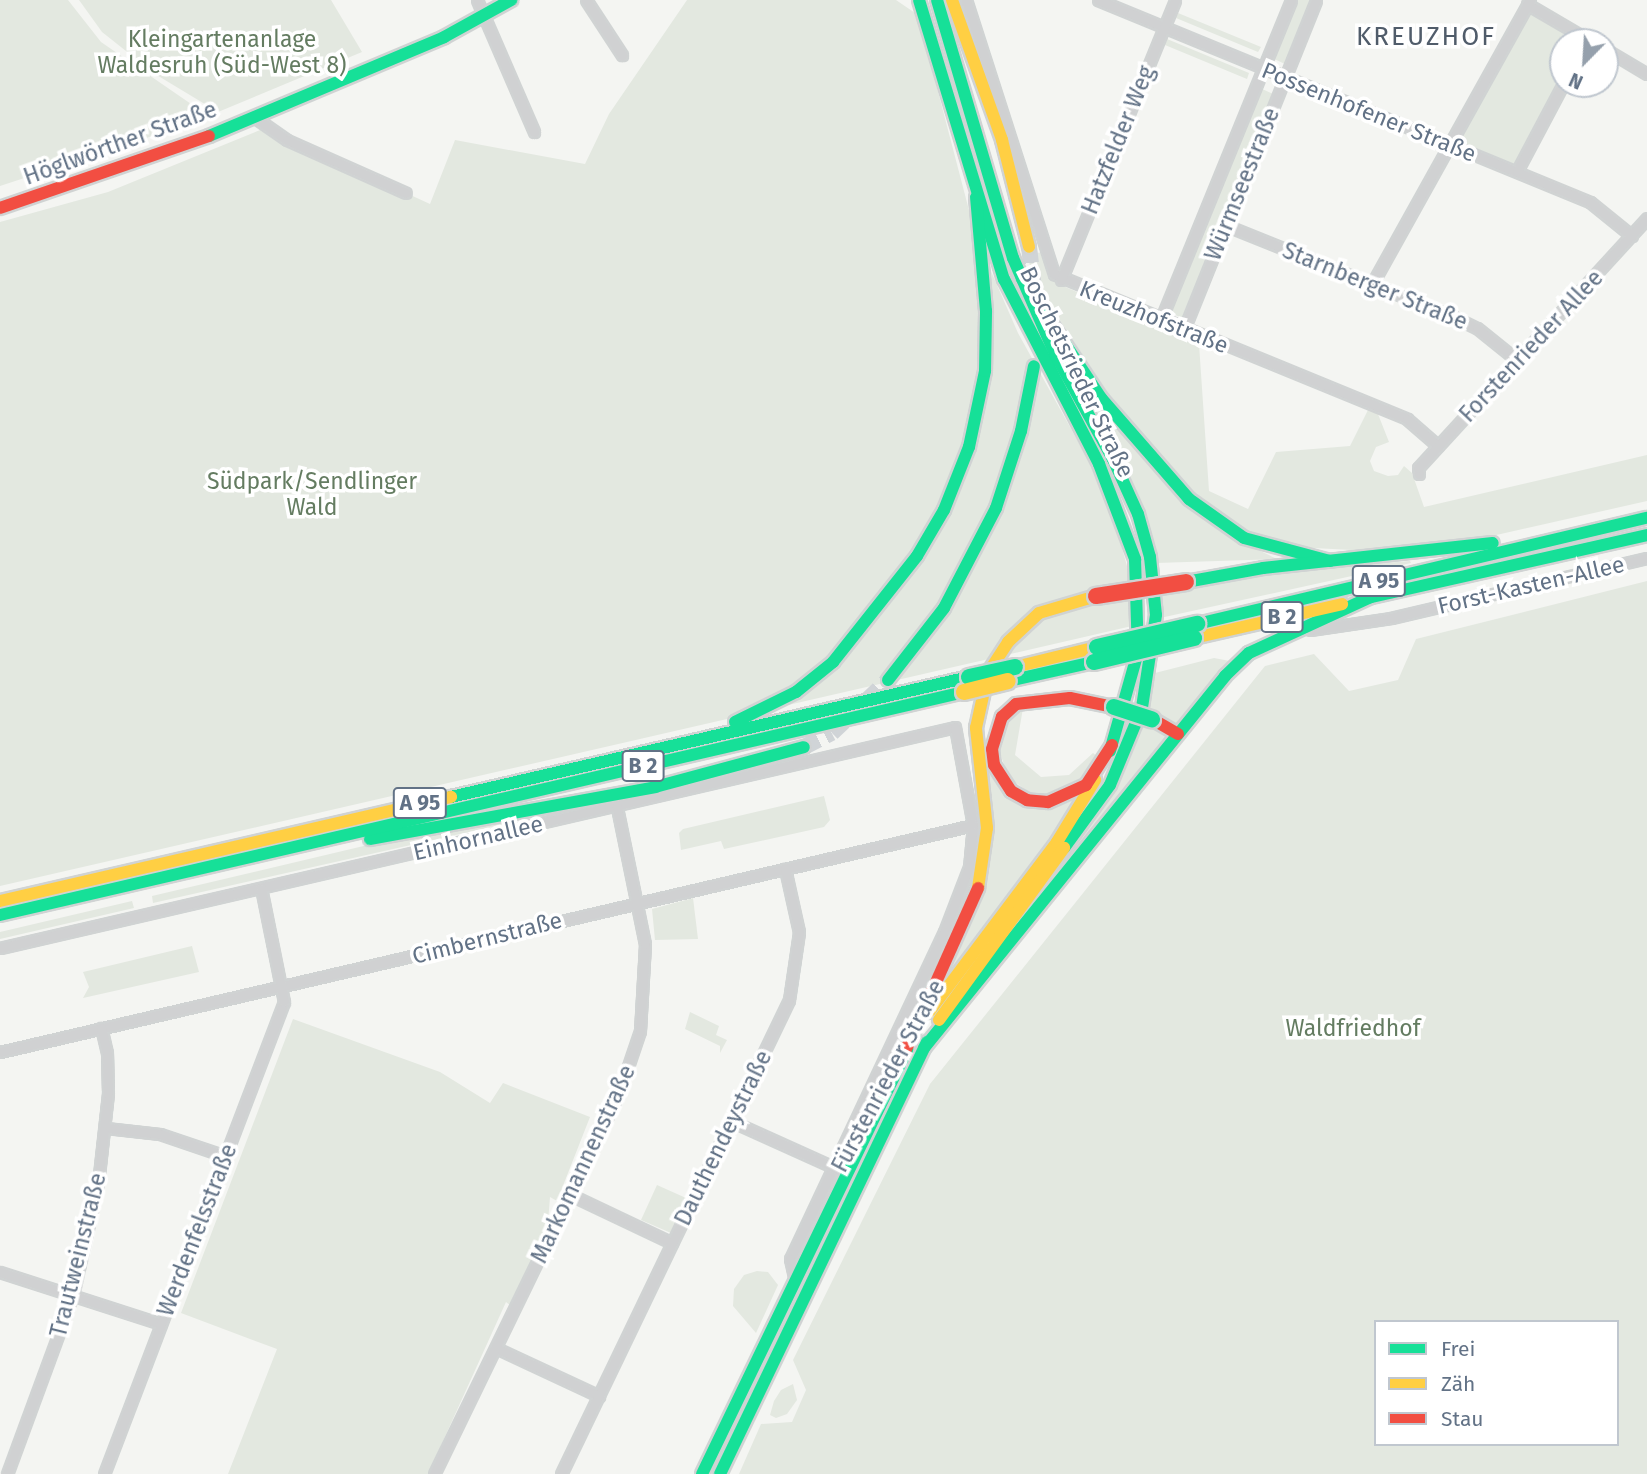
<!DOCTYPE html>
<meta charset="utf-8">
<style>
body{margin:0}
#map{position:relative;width:1647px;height:1474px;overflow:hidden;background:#f4f5f2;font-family:"Fira Sans",sans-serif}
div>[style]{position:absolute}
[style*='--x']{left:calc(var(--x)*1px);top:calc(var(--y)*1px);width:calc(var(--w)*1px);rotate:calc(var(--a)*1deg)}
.green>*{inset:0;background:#e3e8e0}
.highway-tunnel>*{height:16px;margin-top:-8px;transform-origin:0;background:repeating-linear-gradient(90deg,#d0d4d7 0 16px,transparent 0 24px)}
.roads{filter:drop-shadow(2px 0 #d0d3d3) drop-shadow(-2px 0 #d0d3d3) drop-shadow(0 2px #d0d3d3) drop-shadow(0 -2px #d0d3d3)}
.street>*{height:9px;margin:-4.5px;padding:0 4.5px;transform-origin:4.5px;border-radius:4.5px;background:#d0d1d2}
.fast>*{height:12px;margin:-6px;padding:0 6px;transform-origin:6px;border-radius:6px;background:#16e098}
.slow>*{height:12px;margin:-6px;padding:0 6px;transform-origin:6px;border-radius:6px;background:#ffcf43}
.jam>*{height:12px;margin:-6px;padding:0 6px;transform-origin:6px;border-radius:6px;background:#f24e42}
.bridges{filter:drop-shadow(2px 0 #d0d2d2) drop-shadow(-2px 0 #d0d2d2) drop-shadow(0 2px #d0d2d2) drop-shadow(0 -2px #d0d2d2)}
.fast-bridge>*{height:16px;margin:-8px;padding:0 8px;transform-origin:8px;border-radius:8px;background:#16e098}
.slow-bridge>*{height:16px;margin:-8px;padding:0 8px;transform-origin:8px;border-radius:8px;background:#ffcf43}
.jam-bridge>*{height:16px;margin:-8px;padding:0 8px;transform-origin:8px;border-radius:8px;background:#f24e42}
span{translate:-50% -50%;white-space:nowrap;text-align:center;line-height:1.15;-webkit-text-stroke:7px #fff;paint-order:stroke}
.shield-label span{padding:2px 5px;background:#fff;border:2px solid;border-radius:5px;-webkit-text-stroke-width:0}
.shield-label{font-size:21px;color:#627286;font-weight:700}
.park-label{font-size:23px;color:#647c61}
.street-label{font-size:23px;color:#627286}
.quarter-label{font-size:26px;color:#505c6a;letter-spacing:2px}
.legend{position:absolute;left:1374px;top:1320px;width:245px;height:126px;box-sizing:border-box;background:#fff;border:2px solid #c0c7cf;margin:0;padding:9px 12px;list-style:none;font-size:21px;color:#627286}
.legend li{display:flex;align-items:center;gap:14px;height:35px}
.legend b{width:35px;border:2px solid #c0c7cf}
.north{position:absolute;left:1549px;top:28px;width:70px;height:70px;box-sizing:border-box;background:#fff;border:2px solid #c0c7cf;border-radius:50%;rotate:204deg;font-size:19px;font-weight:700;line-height:28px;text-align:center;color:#627286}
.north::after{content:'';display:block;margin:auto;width:24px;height:32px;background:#95a0ac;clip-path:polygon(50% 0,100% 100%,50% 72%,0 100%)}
</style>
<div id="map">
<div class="green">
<div style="clip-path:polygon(0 0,68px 0,101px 42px,210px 117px,0 186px)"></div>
<div style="clip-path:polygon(79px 0,331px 0,362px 52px,218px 112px,155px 74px,102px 32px)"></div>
<div style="clip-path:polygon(687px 0,896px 0,918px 15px,976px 237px,1018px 333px,1091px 465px,1114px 520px,1127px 566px,1132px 626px,0 886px,0 222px,108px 192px,265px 128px,430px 204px,455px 140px,585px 164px,609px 114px)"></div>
<div style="clip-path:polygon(1296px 0,1311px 0,1285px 64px,1272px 58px)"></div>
<div style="clip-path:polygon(1527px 11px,1582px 42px,1563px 42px,1563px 77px,1515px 167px,1456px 141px)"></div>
<div style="clip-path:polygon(1178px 13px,1261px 47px,1258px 52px,1176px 18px)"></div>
<div style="clip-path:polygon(1167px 39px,1249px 73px,1247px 79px,1165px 45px)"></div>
<div style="clip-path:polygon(1260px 88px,1273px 94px,1182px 318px,1169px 312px)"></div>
<div style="clip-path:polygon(1042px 252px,1056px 283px,1199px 344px,1209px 491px,1248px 509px,1276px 452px,1350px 446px,1370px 406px,1376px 409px,1389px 442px,1376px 447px,1370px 461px,1374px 471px,1388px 476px,1398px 475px,1404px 466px,1412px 473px,1424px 507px,1647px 455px,1647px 501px,1492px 536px,1371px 551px,1294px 547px,1245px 531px,1209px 509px,1111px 398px,1039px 288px,1026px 255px)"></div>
<div style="clip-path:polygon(1095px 398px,1191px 509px,1221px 532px,1277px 559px,1156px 563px,1085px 400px)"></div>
<div style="clip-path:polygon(1410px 561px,1411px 563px,1160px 618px,1158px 581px)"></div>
<div style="clip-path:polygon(evenodd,1647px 581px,1647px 1474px,739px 1474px,761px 1424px,792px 1422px,806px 1390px,793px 1360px,930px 1084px,1265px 666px,1314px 654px,1349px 691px,1398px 680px,1416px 639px,1647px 581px,1376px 1322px,1617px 1322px,1617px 1444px,1376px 1444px,1376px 1322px)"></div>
<div style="clip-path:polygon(1214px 658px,1230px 661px,1053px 878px,1123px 773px,1143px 723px,1155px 673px)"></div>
<div style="clip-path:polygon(1023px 708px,1015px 755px,1041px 777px,1069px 775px,1093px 753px,1097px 756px,1080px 779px,1049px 795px,1029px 792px,1009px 778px,998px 748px,1004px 728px)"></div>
<div style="clip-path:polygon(989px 773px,1004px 791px,1053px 808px,1081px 797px,952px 969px,949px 967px,980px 899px,985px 774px)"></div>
<div style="clip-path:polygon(824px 796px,830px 820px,824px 827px,724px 849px,721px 841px,681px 850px,679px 833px,683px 829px)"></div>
<div style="clip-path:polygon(584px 806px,153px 903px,152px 896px,372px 844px)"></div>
<div style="clip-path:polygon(693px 898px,698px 939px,655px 940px,652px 909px)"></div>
<div style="clip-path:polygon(132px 901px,134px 908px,0 939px,0 932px)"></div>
<div style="clip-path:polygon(192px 946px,199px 972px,83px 998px,89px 987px,83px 972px)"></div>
<div style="clip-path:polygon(690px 1012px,719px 1026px,716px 1035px,727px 1040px,720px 1053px,720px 1046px,685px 1029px)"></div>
<div style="clip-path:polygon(293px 1019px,440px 1072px,490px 1103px,503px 1083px,590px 1117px,557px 1201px,550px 1197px,548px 1222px,527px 1274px,511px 1306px,506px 1302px,428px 1474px,228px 1474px,277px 1349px,181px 1313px)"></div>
<div style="clip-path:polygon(657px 1185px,686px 1198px,671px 1233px,641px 1220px)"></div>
<div style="clip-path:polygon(757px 1271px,768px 1272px,778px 1285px,756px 1333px,733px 1306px,734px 1289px,744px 1275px)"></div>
<div style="clip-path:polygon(793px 1384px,797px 1400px,787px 1414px,776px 1418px,770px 1415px,774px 1401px,781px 1390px)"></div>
</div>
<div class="highway-tunnel">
<div style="--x:1029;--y:247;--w:58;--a:83.1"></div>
<div style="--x:804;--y:747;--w:31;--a:-27"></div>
<div style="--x:832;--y:733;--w:77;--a:-43.4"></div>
</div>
<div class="roads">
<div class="street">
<div style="--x:477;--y:0;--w:144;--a:66.6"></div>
<div style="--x:586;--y:0;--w:66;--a:56.8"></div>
<div style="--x:966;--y:0;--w:288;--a:72.2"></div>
<div style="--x:1054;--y:274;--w:382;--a:22.3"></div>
<div style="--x:1407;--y:419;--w:41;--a:41.1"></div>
<div style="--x:1098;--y:0;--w:532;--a:22.32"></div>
<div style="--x:1590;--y:202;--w:54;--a:39"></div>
<div style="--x:1527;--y:4;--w:75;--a:30.3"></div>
<div style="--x:1605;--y:49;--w:49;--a:30.8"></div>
<div style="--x:254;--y:117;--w:40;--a:34.9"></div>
<div style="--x:287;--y:140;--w:130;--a:24"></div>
<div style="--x:1517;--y:171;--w:98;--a:-62.1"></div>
<div style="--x:1225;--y:225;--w:247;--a:21.9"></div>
<div style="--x:1454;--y:317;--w:25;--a:26"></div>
<div style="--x:1477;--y:328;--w:53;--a:38.8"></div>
<div style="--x:1061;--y:280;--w:302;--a:-67.8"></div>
<div style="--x:1372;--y:284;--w:325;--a:-60.9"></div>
<div style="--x:1161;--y:319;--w:344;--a:-67.8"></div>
<div style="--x:1184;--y:329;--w:354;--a:-68.1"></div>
<div style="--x:1419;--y:474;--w:6;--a:-99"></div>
<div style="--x:1418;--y:468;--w:339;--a:-47.5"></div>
<div style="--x:1310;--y:630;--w:82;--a:-8.4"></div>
<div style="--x:1391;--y:618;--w:263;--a:-13.2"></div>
<div style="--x:0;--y:948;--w:980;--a:-13.03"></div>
<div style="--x:955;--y:727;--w:100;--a:79.6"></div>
<div style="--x:973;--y:825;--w:42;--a:95.4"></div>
<div style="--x:969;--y:867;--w:70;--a:111"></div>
<div style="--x:944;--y:932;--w:361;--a:115.2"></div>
<div style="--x:790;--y:1259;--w:23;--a:77"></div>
<div style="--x:0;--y:1052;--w:999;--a:-13.13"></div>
<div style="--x:731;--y:1121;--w:126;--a:24.3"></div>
<div style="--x:106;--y:1128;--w:54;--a:6.3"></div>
<div style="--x:160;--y:1134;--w:69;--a:18.7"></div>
<div style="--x:569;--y:1194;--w:114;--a:25.4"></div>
<div style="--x:0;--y:1272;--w:169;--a:17.9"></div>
<div style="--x:496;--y:1348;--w:114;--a:25"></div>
<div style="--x:7;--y:1474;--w:191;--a:-69.8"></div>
<div style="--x:73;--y:1295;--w:114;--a:-77.3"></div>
<div style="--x:98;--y:1184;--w:92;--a:-83.7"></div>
<div style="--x:108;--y:1093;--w:40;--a:-91.4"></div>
<div style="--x:107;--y:1053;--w:26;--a:-103"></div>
<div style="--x:104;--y:1474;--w:505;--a:-69.13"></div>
<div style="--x:284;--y:1002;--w:116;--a:-101.4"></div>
<div style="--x:434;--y:1474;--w:424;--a:-64.1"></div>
<div style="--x:619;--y:1093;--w:65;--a:-71.3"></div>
<div style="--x:640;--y:1031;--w:87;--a:-86.7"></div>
<div style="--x:645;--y:944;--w:140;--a:-101.6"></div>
<div style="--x:561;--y:1474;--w:526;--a:-64.31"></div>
<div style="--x:789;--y:1000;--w:69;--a:-81.6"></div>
<div style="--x:799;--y:932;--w:65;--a:-102.5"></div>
</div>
<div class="fast">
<div style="--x:919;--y:0;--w:292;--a:73.1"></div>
<div style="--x:1004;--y:279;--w:208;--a:62.8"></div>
<div style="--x:1099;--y:464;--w:102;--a:69.2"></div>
<div style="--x:1135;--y:559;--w:93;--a:88.2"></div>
<div style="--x:1138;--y:652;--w:103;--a:105.8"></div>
<div style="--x:937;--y:0;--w:269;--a:73.6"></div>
<div style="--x:1013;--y:258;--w:105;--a:66.4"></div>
<div style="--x:1055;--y:354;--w:120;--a:61.1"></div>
<div style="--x:1113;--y:459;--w:60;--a:65.6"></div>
<div style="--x:1138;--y:514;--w:45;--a:74.4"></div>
<div style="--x:1150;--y:557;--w:58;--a:84.1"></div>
<div style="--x:1156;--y:615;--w:94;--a:98.6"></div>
<div style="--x:1142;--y:708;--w:83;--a:112.6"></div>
<div style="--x:1110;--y:785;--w:78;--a:126.1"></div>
<div style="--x:209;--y:136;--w:255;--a:-22.8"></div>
<div style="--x:444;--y:37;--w:77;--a:-28.9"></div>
<div style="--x:1022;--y:279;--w:143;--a:56.4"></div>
<div style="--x:1101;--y:398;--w:134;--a:48.9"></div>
<div style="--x:1189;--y:499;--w:67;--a:35.3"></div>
<div style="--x:1244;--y:538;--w:89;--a:15"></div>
<div style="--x:1186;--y:582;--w:78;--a:-10.3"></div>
<div style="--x:1263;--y:568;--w:231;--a:-6.2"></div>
<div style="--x:1363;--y:599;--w:291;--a:-12.7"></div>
<div style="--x:1197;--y:624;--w:462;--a:-13.3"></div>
<div style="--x:888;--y:680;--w:91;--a:-52.1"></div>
<div style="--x:944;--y:608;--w:113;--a:-62.5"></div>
<div style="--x:996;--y:508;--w:81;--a:-72"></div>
<div style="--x:1021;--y:431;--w:66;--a:-78.7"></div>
<div style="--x:1008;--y:681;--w:88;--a:-12.5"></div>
<div style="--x:735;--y:722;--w:68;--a:-26.2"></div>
<div style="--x:796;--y:692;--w:48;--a:-39"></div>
<div style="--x:833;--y:662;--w:135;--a:-51.6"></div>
<div style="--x:917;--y:556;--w:53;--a:-59.6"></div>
<div style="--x:944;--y:510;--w:68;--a:-68.4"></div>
<div style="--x:969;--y:447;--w:78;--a:-78.1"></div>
<div style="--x:985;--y:371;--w:60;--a:-89"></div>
<div style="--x:986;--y:311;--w:114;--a:-95"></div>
<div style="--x:451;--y:797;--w:532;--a:-13.04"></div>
<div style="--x:370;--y:839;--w:290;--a:-10.3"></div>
<div style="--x:655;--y:787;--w:154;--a:-15"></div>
<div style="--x:0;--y:915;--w:989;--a:-13.02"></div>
<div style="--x:924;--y:1048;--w:479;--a:-51"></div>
<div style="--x:1225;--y:676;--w:33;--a:-44"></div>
<div style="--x:1249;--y:653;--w:134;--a:-24.7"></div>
<div style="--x:702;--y:1474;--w:472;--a:-64.2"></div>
<div style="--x:720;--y:1474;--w:479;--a:-64.4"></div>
</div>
<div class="slow">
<div style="--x:952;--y:0;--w:149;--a:70.3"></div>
<div style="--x:1002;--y:140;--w:110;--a:75.8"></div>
<div style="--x:1194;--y:638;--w:152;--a:-12.9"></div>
<div style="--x:1015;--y:667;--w:84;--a:-13.7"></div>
<div style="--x:978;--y:888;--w:61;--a:-81.5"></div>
<div style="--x:987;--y:828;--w:101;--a:-96.3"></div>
<div style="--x:976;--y:728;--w:56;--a:-77.7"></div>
<div style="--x:988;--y:673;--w:37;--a:-57"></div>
<div style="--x:1008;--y:642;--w:42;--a:-43.1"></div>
<div style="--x:1039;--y:613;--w:59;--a:-16.6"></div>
<div style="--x:0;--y:901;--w:463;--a:-13"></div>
<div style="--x:929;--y:1012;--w:213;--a:-53"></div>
<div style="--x:1057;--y:842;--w:73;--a:-58.5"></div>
<div style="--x:939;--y:1020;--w:213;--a:-54"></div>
</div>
<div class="jam">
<div style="--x:0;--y:208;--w:221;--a:-19"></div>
<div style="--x:1152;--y:719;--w:30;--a:30"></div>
<div style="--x:1112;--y:745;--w:48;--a:123"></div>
<div style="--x:1086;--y:785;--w:42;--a:155.9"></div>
<div style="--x:1048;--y:802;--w:21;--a:-175"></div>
<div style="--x:1027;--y:800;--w:18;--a:-151"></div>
<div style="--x:1011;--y:791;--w:31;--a:-123"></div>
<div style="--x:994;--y:765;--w:16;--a:-97"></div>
<div style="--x:992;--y:749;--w:34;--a:-73"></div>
<div style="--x:1002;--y:717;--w:19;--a:-43"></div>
<div style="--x:1016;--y:704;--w:54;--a:-6.3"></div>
<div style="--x:1070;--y:698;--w:45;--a:11.6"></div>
<div style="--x:903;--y:1056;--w:184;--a:-65.9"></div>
</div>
</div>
<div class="bridges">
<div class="fast-bridge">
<div style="--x:1097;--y:647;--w:103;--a:-13"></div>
<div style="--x:1094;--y:662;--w:103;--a:-13.5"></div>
<div style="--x:969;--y:677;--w:47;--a:-12.3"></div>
<div style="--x:1114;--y:707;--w:40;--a:18"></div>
</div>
<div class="slow-bridge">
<div style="--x:964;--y:692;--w:45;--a:-14"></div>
</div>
<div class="jam-bridge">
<div style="--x:1096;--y:596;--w:91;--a:-8.8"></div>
</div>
</div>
<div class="shield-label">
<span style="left:1379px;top:581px">A 95</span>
<span style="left:1282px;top:617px">B 2</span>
<span style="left:643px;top:766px">B 2</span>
<span style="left:420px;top:803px">A 95</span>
</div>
<div class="park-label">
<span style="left:222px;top:52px">Kleingartenanlage<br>Waldesruh (Süd-West 8)</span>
<span style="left:312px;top:494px">Südpark/Sendlinger<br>Wald</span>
<span style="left:1353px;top:1028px">Waldfriedhof</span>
</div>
<div class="street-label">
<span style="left:1369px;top:112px;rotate:22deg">Possenhofener Straße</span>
<span style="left:1118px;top:140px;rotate:-68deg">Hatzfelder Weg</span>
<span style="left:120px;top:143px;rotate:-20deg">Höglwörther Straße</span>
<span style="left:1242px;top:184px;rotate:-68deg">Würmseestraße</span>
<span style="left:1375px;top:286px;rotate:22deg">Starnberger Straße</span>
<span style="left:1154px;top:317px;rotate:22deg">Kreuzhofstraße</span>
<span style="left:1531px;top:346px;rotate:-47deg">Forstenrieder Allee</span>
<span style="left:1077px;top:372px;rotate:64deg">Boschetsrieder Straße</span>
<span style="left:1531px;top:585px;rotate:-13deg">Forst-Kasten-Allee</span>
<span style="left:478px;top:838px;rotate:-13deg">Einhornallee</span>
<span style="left:487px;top:938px;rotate:-14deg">Cimbernstraße</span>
<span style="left:888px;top:1076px;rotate:-62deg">Fürstenrieder Straße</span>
<span style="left:723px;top:1138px;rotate:-64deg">Dauthendeystraße</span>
<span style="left:583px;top:1164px;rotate:-65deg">Markomannenstraße</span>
<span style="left:197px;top:1230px;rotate:-69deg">Werdenfelsstraße</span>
<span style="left:78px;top:1255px;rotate:-76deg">Trautweinstraße</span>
</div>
<div class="quarter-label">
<span style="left:1426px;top:37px">KREUZHOF</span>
</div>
<ul class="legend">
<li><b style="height:9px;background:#16e098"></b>Frei</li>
<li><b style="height:9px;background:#ffcf43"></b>Zäh</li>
<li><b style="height:9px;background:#f24e42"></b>Stau</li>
</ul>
<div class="north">N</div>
</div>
